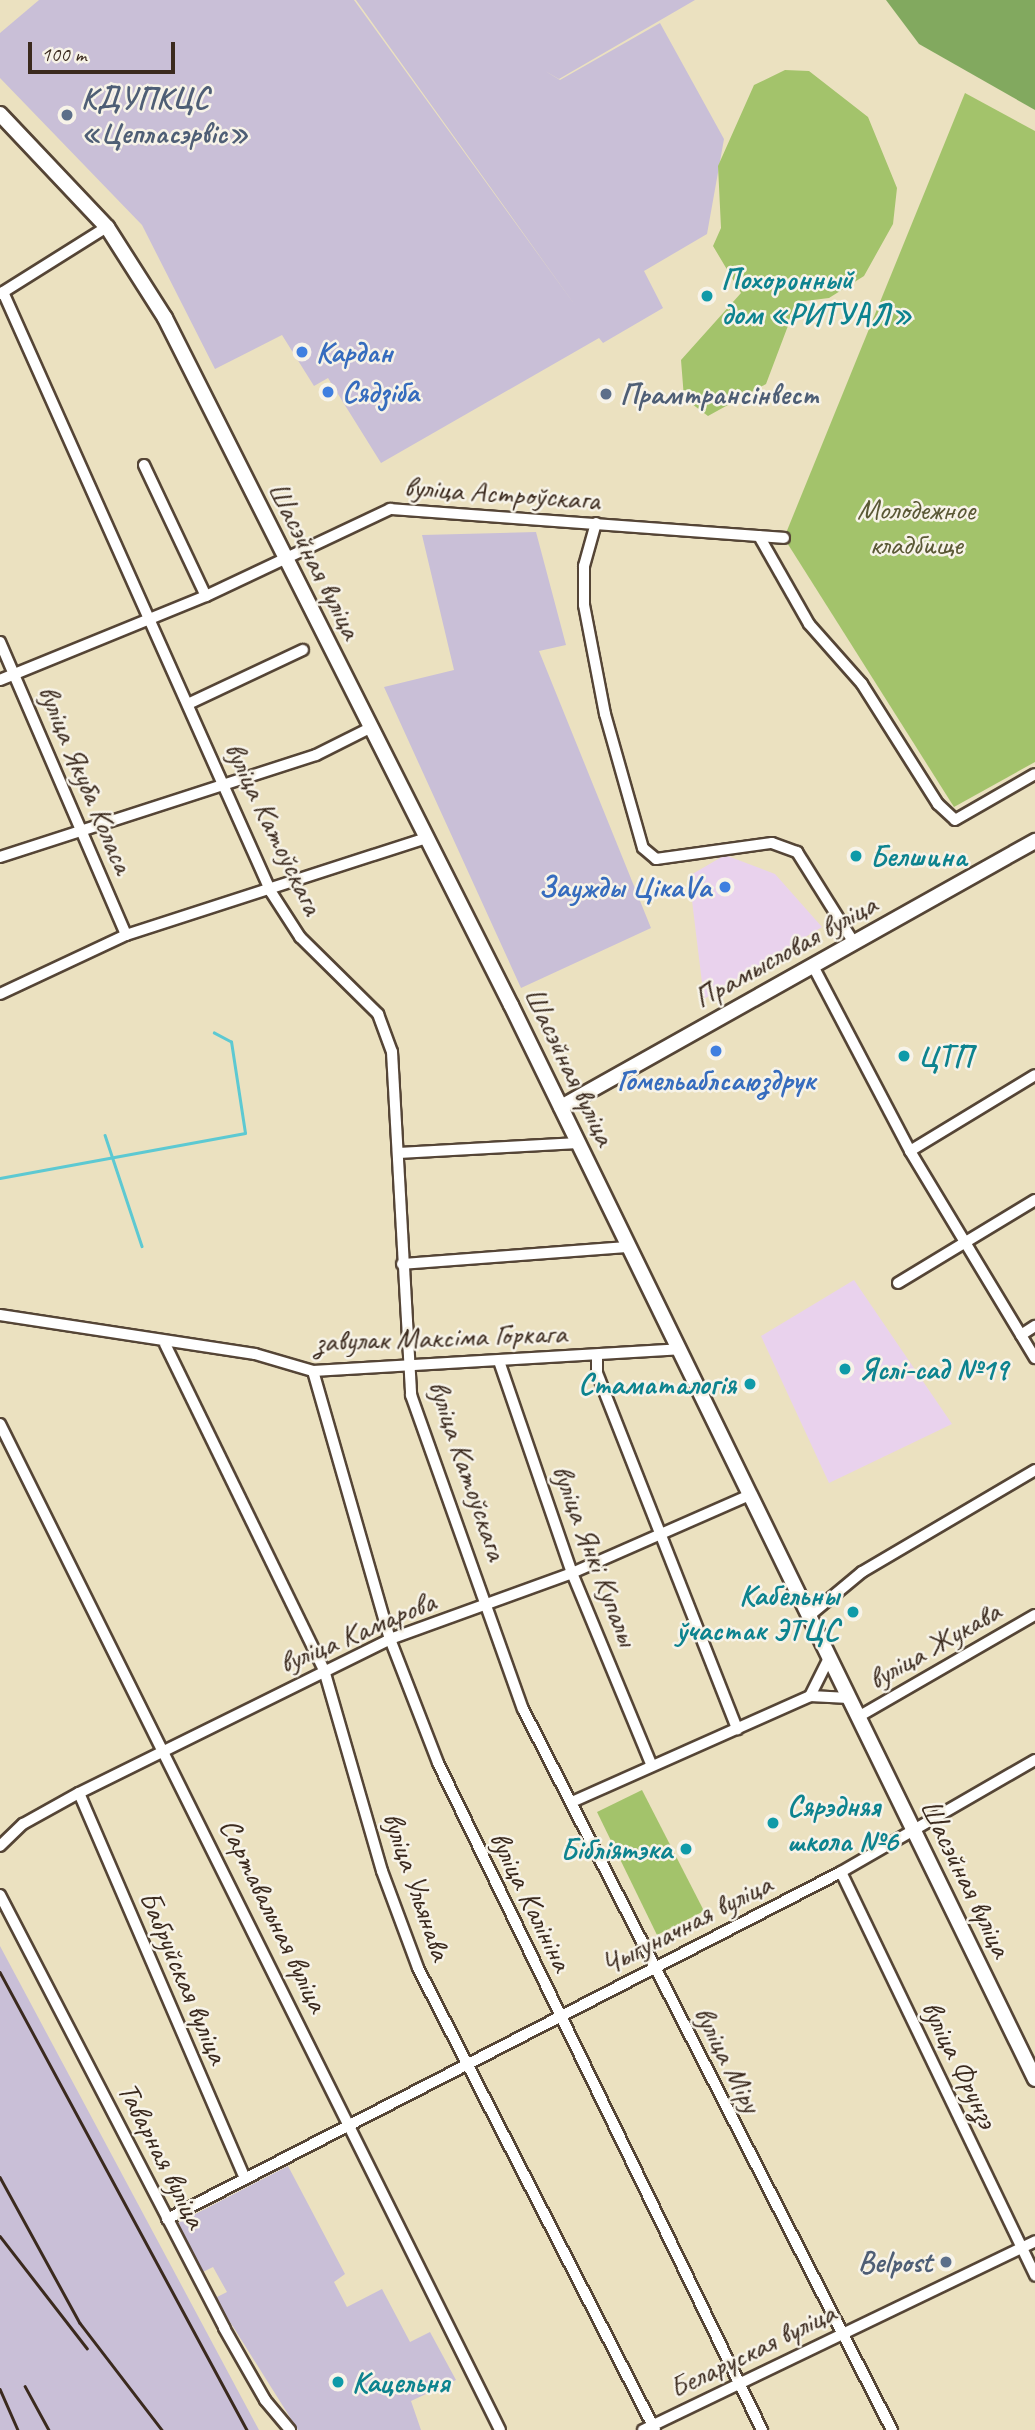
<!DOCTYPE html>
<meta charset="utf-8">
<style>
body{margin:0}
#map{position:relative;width:1035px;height:2430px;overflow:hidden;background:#ebe1c0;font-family:Caveat,sans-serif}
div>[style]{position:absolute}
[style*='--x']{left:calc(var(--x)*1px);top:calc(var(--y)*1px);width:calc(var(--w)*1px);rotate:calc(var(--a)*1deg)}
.built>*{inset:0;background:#e9d2ed}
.industrial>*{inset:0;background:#c9bfd7}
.green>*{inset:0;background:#a3c36b}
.forest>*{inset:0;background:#82a95f}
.stream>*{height:2.5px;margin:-1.25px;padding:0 1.25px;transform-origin:1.25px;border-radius:1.25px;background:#5dc9d2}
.roads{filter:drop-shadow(2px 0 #554536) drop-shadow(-2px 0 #554536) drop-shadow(0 2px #554536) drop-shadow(0 -2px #554536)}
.street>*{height:10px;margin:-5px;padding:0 5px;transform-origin:5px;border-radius:5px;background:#fff}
.secondary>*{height:14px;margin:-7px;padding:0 7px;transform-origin:7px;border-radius:7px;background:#fff}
.rail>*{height:2.5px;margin:-1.25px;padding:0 1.25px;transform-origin:1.25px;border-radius:1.25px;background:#3b2a1e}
.dots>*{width:19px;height:19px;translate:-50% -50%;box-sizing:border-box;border:4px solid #f7f3e8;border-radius:50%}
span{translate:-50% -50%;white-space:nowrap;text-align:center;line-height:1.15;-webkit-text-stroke:5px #f7f3e8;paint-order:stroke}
.service-label{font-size:30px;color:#4e5e75;font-weight:700}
.left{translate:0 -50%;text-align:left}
.right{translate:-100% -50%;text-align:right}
.culture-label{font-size:30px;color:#0d838f;font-weight:700}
.shop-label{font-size:30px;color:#366cbe;font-weight:700}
.street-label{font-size:30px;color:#3b2a1e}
.park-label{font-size:30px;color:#5a5835}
.scale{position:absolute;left:28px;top:42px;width:147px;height:32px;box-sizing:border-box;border:4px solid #3b2a1e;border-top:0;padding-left:9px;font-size:21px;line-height:24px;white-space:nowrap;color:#3b2a1e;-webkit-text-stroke:5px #f7f3e8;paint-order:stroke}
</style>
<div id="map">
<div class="built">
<div style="clip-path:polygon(725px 855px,775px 874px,822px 927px,704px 999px,689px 876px)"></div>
<div style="clip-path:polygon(854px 1280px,952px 1424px,829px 1483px,761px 1336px)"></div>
</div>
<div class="industrial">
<div style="clip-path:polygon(39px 0,354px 0,577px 308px,356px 0,695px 0,559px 79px,545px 71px,560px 80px,660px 23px,724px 139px,707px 234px,644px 271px,663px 308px,603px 343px,599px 338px,381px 463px,328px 378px,314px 386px,282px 335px,215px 369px,142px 225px,0 78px,0 33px)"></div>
<div style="clip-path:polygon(536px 532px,566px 645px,539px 651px,651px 928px,521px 988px,384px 687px,454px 670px,422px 535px)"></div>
<div style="clip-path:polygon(0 1946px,146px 2219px,259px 2430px,0 2430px)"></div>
<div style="clip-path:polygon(288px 2166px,345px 2274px,334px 2282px,347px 2307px,382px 2289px,410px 2342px,430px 2332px,456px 2380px,411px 2401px,421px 2430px,298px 2430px,215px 2298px,227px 2292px,213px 2267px,201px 2273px,176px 2224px)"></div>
</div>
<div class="green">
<div style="clip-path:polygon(785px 70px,809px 71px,868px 117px,897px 188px,893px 224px,864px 276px,829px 298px,797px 302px,766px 384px,708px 416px,684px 398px,681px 360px,741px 293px,713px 246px,721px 228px,718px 166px,754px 85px)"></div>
<div style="clip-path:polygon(965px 93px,1035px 131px,1035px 762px,954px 807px,784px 538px)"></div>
<div style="clip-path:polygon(642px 1790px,704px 1911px,657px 1935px,597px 1812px)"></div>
</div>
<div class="forest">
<div style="clip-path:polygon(886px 0,1035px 0,1035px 110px,919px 44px)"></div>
</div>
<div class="stream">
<div style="--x:105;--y:1135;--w:117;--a:71.6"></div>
<div style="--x:0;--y:1178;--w:249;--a:-10.4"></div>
<div style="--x:245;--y:1133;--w:92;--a:-98.7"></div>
<div style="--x:231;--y:1042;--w:19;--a:-152"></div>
</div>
<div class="roads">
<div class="street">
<div style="--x:3;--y:292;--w:657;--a:65.93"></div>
<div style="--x:271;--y:892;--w:54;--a:57.2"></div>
<div style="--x:300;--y:937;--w:110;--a:44.6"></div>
<div style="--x:378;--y:1014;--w:40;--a:69.8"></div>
<div style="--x:392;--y:1052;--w:344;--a:86.8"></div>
<div style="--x:411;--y:1395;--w:333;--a:70.4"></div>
<div style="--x:523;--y:1709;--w:810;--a:62.9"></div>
<div style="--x:0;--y:294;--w:126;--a:-32.1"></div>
<div style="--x:144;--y:465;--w:145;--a:64.7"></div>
<div style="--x:596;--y:523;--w:45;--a:105.6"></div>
<div style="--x:584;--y:566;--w:39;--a:90"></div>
<div style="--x:584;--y:605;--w:111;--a:79.1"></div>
<div style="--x:605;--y:714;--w:139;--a:74.2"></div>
<div style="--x:643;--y:848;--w:17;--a:40"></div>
<div style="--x:656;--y:859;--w:117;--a:-7.9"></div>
<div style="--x:772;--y:843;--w:27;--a:20"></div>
<div style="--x:797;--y:852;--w:107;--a:57.9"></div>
<div style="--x:759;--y:536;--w:101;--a:60.4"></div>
<div style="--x:809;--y:624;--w:80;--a:48.5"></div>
<div style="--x:862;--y:684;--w:142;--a:57.7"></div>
<div style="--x:938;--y:804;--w:23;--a:43"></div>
<div style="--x:955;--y:820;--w:92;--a:-29.9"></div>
<div style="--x:0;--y:642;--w:319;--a:66.7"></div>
<div style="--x:0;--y:680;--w:222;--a:-22.2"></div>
<div style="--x:206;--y:596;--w:204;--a:-25.3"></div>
<div style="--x:390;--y:509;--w:395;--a:4.2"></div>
<div style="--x:188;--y:704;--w:127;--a:-25.2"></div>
<div style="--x:0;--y:857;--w:332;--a:-17.9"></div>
<div style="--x:316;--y:755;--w:60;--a:-26.6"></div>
<div style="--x:813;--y:966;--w:209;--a:62.3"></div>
<div style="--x:910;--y:1151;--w:242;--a:58.9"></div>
<div style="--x:0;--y:994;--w:139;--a:-25.1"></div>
<div style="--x:126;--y:935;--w:315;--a:-17.9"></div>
<div style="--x:910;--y:1151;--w:146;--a:-31.3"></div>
<div style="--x:399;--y:1153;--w:179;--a:-3.2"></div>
<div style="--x:402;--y:1264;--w:227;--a:-4.3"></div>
<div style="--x:898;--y:1283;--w:160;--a:-31.2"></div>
<div style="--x:0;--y:1315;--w:258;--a:8.7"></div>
<div style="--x:255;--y:1354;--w:60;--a:16.3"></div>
<div style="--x:313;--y:1371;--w:367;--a:-3.4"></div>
<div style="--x:1021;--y:1335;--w:17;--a:-33"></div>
<div style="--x:165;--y:1344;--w:363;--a:64"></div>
<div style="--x:324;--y:1670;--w:209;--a:73.9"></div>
<div style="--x:382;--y:1871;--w:103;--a:69.6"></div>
<div style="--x:418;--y:1968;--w:519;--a:62.84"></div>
<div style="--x:597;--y:1355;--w:18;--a:90"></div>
<div style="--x:597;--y:1373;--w:383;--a:68.5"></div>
<div style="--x:499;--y:1361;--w:224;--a:71"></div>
<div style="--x:572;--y:1573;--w:207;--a:67.5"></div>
<div style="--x:313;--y:1371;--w:279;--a:74"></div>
<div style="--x:390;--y:1639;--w:133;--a:68.8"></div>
<div style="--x:438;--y:1763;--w:742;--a:64.09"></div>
<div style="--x:0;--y:1424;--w:1123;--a:63.57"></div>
<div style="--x:809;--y:1616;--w:69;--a:-39.7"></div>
<div style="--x:862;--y:1572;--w:201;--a:-30.5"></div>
<div style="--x:810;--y:1696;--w:39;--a:3"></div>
<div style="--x:858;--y:1717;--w:204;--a:-30"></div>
<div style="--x:79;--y:1793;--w:420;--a:66.7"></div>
<div style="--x:572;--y:1802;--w:261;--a:-24"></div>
<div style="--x:810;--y:1696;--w:42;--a:-63.4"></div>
<div style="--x:0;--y:1846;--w:32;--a:-44"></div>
<div style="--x:23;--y:1824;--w:64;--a:-29"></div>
<div style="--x:79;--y:1793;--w:347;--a:-26.3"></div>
<div style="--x:390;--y:1639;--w:194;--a:-19.9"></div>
<div style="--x:572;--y:1573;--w:194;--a:-23.7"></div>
<div style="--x:841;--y:1872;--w:448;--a:64.3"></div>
<div style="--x:0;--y:1895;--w:488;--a:62.6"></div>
<div style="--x:224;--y:2328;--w:83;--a:60.3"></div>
<div style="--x:265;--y:2400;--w:39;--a:50"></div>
<div style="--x:167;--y:2219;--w:758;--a:-27.24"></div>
<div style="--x:841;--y:1872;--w:224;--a:-30"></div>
<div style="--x:643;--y:2430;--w:435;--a:-25.7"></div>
</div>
<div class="secondary">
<div style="--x:0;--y:114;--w:156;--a:46.6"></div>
<div style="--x:107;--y:227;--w:108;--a:57.5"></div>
<div style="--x:165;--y:318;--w:769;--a:63.27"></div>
<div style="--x:511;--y:1005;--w:1195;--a:63.99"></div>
<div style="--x:561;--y:1107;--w:544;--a:-29.3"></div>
</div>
</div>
<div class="rail">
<div style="--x:0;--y:1972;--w:520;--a:61.66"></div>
<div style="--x:0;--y:2177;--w:166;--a:61.3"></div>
<div style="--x:80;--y:2323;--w:135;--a:52.5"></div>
<div style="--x:0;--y:2236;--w:142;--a:52.2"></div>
<div style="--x:25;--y:2386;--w:50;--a:61.4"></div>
<div style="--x:0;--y:2389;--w:45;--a:66.3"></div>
</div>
<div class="dots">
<div style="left:67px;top:115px;background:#5c6f8a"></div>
<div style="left:707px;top:296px;background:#0f9aa8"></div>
<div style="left:302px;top:352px;background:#3f7fe0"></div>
<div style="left:328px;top:392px;background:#3f7fe0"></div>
<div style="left:606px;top:394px;background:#5c6f8a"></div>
<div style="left:856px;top:856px;background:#0f9aa8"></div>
<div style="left:725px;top:887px;background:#3f7fe0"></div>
<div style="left:716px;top:1051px;background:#3f7fe0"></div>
<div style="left:904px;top:1056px;background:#0f9aa8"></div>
<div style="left:845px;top:1369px;background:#0f9aa8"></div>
<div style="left:750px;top:1384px;background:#0f9aa8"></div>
<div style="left:853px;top:1612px;background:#0f9aa8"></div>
<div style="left:773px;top:1823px;background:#0f9aa8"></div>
<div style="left:686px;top:1849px;background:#0f9aa8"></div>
<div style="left:946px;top:2262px;background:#5c6f8a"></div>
<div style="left:338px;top:2382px;background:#0f9aa8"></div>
</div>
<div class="service-label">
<span class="left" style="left:81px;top:115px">КДУПКЦС<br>«Цепласэрвіс»</span>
<span class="left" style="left:620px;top:394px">Прамтрансінвест</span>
<span class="right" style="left:932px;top:2262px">Belpost</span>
</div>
<div class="culture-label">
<span class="left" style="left:721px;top:296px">Похоронный<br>дом «РИТУАЛ»</span>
<span class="left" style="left:870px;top:856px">Белшина</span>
<span class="left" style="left:918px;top:1056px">ЦТП</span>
<span class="left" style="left:859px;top:1369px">Яслі-сад №19</span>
<span class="right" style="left:736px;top:1384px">Стаматалогія</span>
<span class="right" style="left:839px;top:1612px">Кабельны<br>ўчастак ЭТЦС</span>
<span class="left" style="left:787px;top:1823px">Сярэдняя<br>школа №6</span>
<span class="right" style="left:672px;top:1849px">Бібліятэка</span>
<span class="left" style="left:352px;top:2382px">Кацельня</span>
</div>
<div class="shop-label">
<span class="left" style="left:316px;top:352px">Кардан</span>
<span class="left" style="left:342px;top:392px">Сядзіба</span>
<span class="right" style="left:711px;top:887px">Заужды ЦікаVа</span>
<span style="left:716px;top:1080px">Гомельаблсаюздрук</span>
</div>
<div class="street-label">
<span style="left:502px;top:493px;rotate:4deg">вуліца Астроўскага</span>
<span style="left:315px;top:560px;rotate:63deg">Шасэйная вуліца</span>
<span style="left:86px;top:779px;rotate:67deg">вуліца Якуба Коласа</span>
<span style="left:274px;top:828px;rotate:64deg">вуліца Катоўскага</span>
<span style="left:785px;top:951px;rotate:-29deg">Прамысловая вуліца</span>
<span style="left:570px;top:1066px;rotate:64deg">Шасэйная вуліца</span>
<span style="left:441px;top:1337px;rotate:-2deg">завулак Максіма Горкага</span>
<span style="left:468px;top:1470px;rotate:71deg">вуліца Катоўскага</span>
<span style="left:595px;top:1555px;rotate:69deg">вуліца Янкі Купалы</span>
<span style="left:357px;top:1632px;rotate:-23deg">вуліца Камарова</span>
<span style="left:934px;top:1645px;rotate:-30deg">вуліца Жукава</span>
<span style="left:966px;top:1878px;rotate:64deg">Шасэйная вуліца</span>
<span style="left:417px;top:1886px;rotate:71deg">вуліца Ульянава</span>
<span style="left:531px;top:1901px;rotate:64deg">вуліца Калініна</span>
<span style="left:274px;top:1915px;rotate:64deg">Сартавальная вуліца</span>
<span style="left:686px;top:1924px;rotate:-27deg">Чыгуначная вуліца</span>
<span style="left:184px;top:1977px;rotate:67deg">Бабруйская вуліца</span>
<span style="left:728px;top:2059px;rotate:63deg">вуліца Міру</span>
<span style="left:960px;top:2064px;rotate:64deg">вуліца Фрунзэ</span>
<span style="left:162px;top:2155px;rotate:63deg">Таварная вуліца</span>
<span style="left:752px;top:2350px;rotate:-26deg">Беларуская вуліца</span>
</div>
<div class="park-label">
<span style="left:916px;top:526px">Молодежное<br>кладбище</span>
</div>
<div class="scale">100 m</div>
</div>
